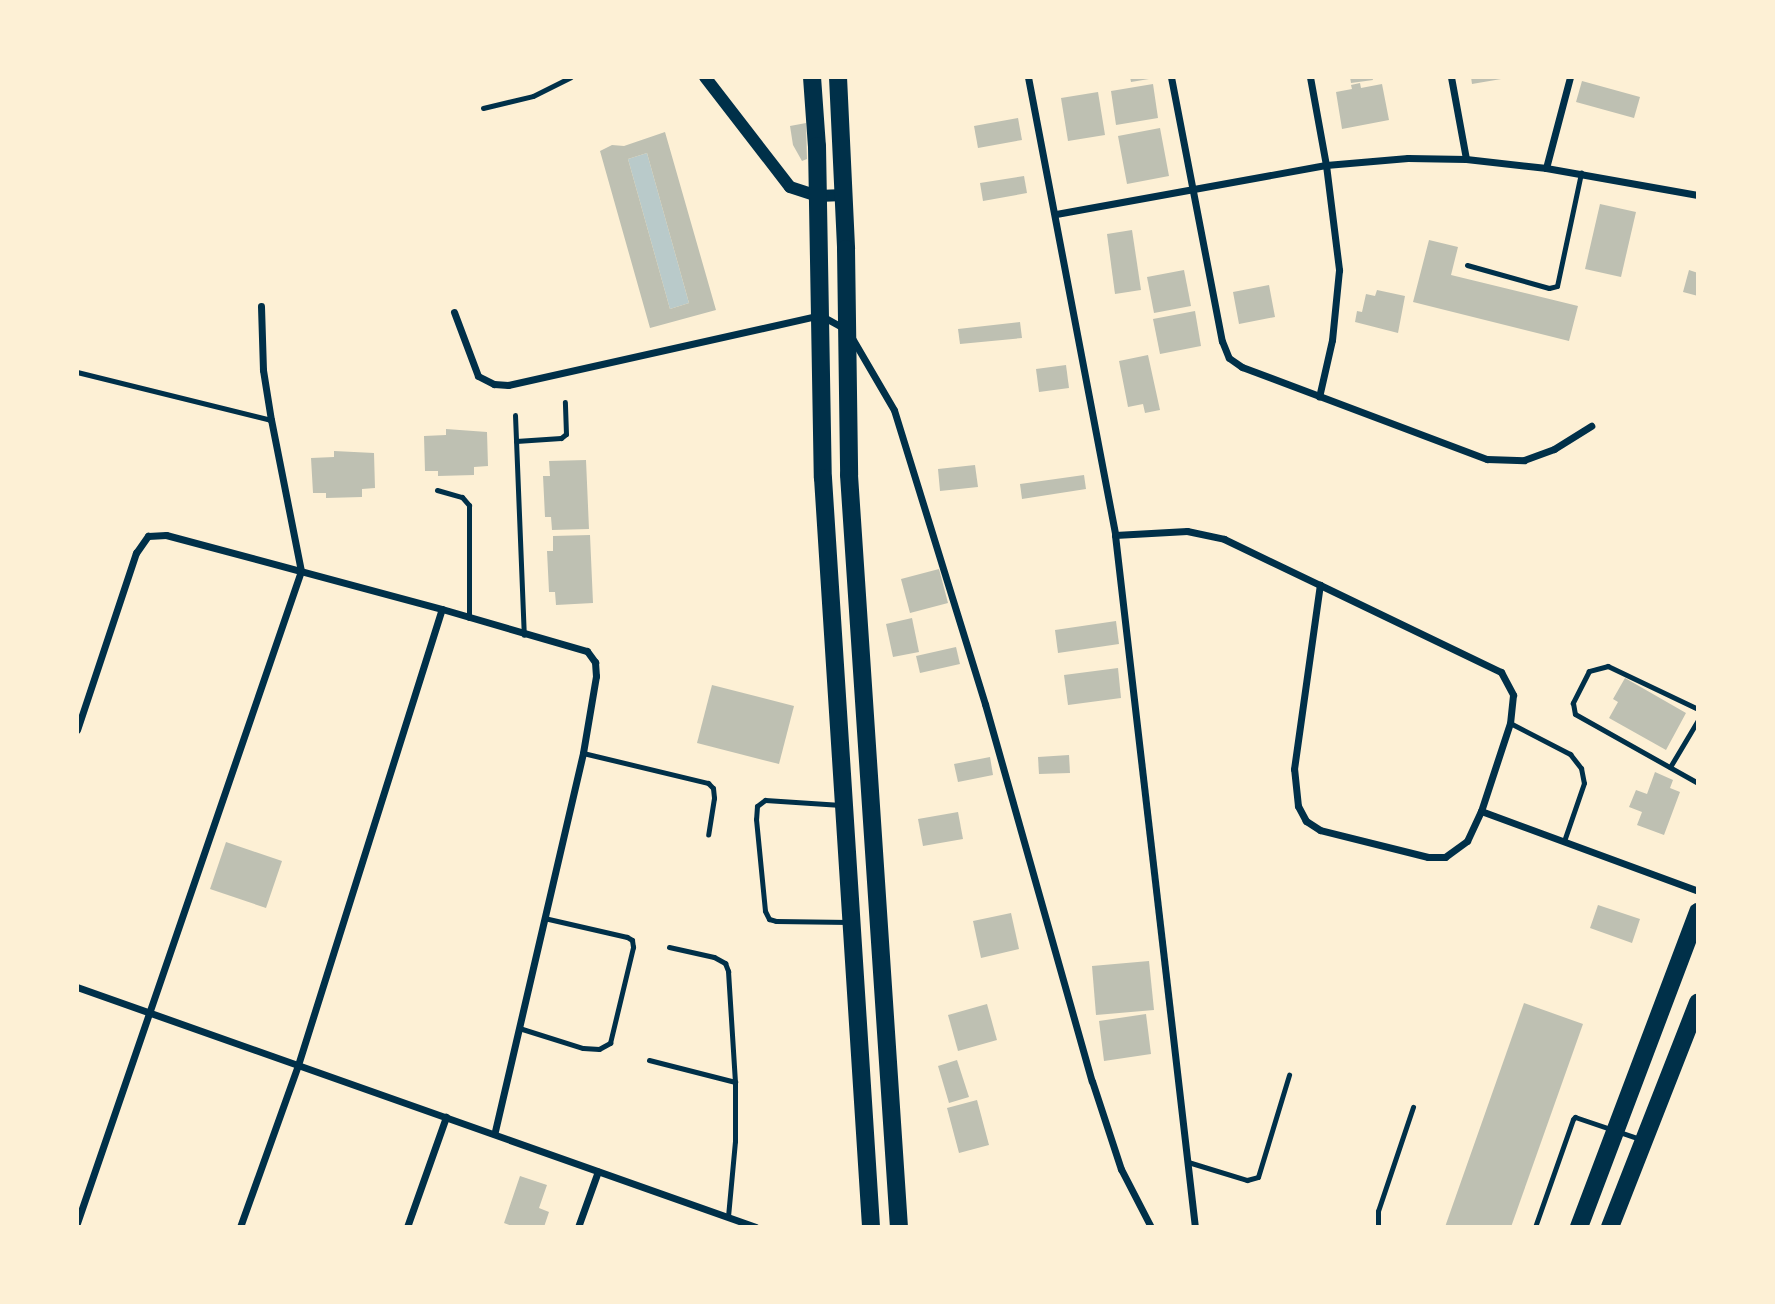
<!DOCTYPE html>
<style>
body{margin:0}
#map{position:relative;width:1775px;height:1304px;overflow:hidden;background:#fdf0d5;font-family:"Asap Condensed",sans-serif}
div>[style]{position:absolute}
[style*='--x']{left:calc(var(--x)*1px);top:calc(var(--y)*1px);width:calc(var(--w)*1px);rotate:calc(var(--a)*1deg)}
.green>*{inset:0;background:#b9caca}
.building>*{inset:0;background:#bec0b2}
.service>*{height:5px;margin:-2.5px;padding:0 2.5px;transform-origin:2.5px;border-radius:2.5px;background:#003049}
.minor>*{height:7px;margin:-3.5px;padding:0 3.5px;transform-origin:3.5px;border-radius:3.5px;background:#003049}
.tertiary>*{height:12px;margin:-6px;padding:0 6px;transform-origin:6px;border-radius:6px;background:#003049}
.primary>*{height:18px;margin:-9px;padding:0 9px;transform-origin:9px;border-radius:9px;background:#003049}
span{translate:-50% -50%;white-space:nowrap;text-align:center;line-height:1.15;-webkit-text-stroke:6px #fdf0d5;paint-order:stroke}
.frame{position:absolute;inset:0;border:79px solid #fdf0d5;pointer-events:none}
</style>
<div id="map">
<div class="green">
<div style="clip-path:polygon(647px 153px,689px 303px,670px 309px,628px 159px)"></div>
</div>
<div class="building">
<div style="clip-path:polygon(1130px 77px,1155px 77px,1155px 78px,1131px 82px)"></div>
<div style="clip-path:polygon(1350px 77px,1372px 77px,1373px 80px,1351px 83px)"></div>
<div style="clip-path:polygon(1471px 77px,1507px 77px,1507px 78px,1472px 84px)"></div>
<div style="clip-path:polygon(1582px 81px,1640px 97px,1634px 118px,1576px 102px)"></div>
<div style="clip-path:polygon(1360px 83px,1361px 88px,1382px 84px,1389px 120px,1342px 129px,1336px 92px,1352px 89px,1351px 85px)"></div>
<div style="clip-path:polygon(1153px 84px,1158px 118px,1116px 125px,1111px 91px)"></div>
<div style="clip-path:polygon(1098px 92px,1105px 135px,1068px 141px,1061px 98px)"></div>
<div style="clip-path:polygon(1018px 118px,1022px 140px,978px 148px,974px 126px)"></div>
<div style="clip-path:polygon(806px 123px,807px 159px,802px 161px,793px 145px,790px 126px)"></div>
<div style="clip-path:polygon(1160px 128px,1169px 176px,1127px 184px,1118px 136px)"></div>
<div style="clip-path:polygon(evenodd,665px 132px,716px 310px,650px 328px,600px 151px,612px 145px,624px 146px,665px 132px,647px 153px,689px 303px,670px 309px,628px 159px,647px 153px)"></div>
<div style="clip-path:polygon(1024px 176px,1027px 193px,983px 201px,980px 183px)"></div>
<div style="clip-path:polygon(1600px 204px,1636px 212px,1621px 277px,1585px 269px)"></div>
<div style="clip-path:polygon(1132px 230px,1141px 290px,1115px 294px,1107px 234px)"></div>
<div style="clip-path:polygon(1429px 240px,1458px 247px,1451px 275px,1578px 306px,1569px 341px,1413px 302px)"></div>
<div style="clip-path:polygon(1184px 270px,1191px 306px,1154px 313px,1147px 277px)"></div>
<div style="clip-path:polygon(1689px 270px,1698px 273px,1698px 296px,1683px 292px)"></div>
<div style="clip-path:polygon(1269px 285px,1275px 317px,1239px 324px,1233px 292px)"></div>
<div style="clip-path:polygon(1377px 290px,1405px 296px,1398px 333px,1355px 322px,1357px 311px,1362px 312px,1366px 294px,1375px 296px)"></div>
<div style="clip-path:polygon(1195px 311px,1201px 346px,1160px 354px,1153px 319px)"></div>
<div style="clip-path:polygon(1020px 322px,1022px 338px,960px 344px,958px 329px)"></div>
<div style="clip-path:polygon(1148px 355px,1160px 410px,1145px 413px,1143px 404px,1128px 407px,1119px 361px)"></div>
<div style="clip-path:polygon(1066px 365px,1069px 388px,1039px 392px,1036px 369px)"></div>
<div style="clip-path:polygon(446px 429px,487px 432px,488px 466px,474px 467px,474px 475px,438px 476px,438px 471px,425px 471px,424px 436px,446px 435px)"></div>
<div style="clip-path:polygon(334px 451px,374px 453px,375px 488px,362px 489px,362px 497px,326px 498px,326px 493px,313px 493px,311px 458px,334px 457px)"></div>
<div style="clip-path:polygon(586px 460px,589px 529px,552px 530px,551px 517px,545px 517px,543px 476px,550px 476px,549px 461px)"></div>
<div style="clip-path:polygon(975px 465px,978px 487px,940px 491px,938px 469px)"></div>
<div style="clip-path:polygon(1084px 475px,1086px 489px,1022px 499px,1020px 484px)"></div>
<div style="clip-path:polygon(590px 535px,593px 603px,556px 605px,555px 592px,549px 592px,547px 551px,553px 551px,553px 536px)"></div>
<div style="clip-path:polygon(939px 569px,948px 603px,910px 613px,901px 579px)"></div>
<div style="clip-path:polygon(912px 618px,919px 652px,893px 657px,886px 624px)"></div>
<div style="clip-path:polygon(1116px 621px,1119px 644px,1058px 653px,1055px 630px)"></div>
<div style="clip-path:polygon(956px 647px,960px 664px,920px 673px,916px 656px)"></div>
<div style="clip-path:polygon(1118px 668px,1121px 698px,1068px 705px,1064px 675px)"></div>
<div style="clip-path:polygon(1625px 678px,1686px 713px,1666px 750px,1609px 718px,1618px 702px,1613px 699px)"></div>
<div style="clip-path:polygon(712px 685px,794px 706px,779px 764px,697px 743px)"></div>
<div style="clip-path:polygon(1069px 755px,1070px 773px,1039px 774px,1038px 757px)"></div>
<div style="clip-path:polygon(990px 757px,993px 775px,958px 782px,954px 764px)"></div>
<div style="clip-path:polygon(1655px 772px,1673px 780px,1670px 788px,1680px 792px,1664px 835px,1637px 825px,1642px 812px,1629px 807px,1636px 790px,1647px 794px)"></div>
<div style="clip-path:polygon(958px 812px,963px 839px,923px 846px,918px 819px)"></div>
<div style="clip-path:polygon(226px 842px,282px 861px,266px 908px,210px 889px)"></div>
<div style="clip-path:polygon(1598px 905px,1640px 919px,1632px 943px,1590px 928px)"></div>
<div style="clip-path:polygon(1011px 913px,1019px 949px,981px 958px,973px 921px)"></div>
<div style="clip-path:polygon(1149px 961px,1154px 1010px,1096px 1015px,1092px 966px)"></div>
<div style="clip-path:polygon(1524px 1003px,1583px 1024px,1511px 1227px,1445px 1227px)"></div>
<div style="clip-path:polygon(987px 1004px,997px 1040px,958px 1051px,948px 1015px)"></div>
<div style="clip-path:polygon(1146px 1014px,1151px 1054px,1104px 1061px,1099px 1021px)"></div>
<div style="clip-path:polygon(957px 1060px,969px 1097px,949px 1103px,938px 1066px)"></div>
<div style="clip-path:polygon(977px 1100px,989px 1145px,959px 1153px,947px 1108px)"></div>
<div style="clip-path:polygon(520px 1176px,547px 1185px,539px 1208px,549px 1212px,544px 1227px,515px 1227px,504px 1223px)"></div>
</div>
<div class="service">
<div style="--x:483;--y:108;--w:51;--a:-13.5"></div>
<div style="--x:533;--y:96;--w:42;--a:-26.6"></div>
<div style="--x:1467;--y:265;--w:85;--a:15.7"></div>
<div style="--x:1549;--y:288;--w:8;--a:-14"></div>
<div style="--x:1557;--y:286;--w:116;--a:-78"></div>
<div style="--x:77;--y:372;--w:200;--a:13.9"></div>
<div style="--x:515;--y:415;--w:220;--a:87.7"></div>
<div style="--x:516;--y:441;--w:45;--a:-3.8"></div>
<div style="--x:561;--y:438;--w:6;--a:-39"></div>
<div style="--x:566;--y:434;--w:32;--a:-92"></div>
<div style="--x:437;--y:490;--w:26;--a:16"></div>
<div style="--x:462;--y:497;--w:11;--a:49"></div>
<div style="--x:469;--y:505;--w:113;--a:90"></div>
<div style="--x:1698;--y:709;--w:100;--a:-154.5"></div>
<div style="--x:1608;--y:666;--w:20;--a:165"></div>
<div style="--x:1589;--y:671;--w:36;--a:117"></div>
<div style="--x:1573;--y:703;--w:11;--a:80"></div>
<div style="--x:1575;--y:714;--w:141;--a:29.3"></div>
<div style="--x:1510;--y:723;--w:68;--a:27.3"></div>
<div style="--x:1570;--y:754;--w:18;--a:52"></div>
<div style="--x:1581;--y:768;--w:15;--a:79"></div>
<div style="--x:1584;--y:783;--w:61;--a:109"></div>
<div style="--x:583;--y:753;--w:129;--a:13.5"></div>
<div style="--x:708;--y:783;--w:7;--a:45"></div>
<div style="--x:713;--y:788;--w:10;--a:84"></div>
<div style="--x:714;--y:798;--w:37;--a:99"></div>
<div style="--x:1670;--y:767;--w:55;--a:-59.2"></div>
<div style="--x:841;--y:805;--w:76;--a:-176.2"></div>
<div style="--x:765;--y:800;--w:10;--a:143"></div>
<div style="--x:757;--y:806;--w:13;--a:94"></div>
<div style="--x:756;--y:819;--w:92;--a:84.4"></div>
<div style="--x:765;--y:911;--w:9;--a:63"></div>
<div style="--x:769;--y:919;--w:7;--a:16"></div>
<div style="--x:776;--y:921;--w:73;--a:0.8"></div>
<div style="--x:669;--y:947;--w:46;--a:12.5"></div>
<div style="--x:714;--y:957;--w:13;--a:29"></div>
<div style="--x:725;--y:963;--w:9;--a:69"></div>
<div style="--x:728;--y:971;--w:111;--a:86.4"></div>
<div style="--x:735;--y:1082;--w:59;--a:90"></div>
<div style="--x:735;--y:1141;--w:76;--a:95.3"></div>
<div style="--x:519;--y:1028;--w:67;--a:17.4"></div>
<div style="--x:583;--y:1048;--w:16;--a:4"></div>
<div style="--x:599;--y:1049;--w:13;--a:-29"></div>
<div style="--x:610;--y:1043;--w:99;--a:-76.5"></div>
<div style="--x:633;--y:947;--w:7;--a:-98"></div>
<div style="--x:632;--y:940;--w:6;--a:-149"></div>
<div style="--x:627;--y:937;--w:85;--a:-167.1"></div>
<div style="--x:649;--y:1060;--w:89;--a:14.3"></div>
<div style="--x:1188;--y:1162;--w:62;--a:17"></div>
<div style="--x:1247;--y:1180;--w:11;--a:-15"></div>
<div style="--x:1258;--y:1177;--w:107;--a:-73.1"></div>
<div style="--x:1378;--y:1227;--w:16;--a:-90"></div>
<div style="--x:1378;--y:1211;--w:110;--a:-71.4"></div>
<div style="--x:1535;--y:1227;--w:114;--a:-70.6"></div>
<div style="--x:1573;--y:1119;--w:3;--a:-45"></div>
<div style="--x:1575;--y:1117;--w:69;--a:18.7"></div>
</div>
<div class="minor">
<div style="--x:1028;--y:77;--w:466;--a:79.2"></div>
<div style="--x:1115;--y:535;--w:697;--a:83.41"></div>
<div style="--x:1171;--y:77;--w:269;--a:79.1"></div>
<div style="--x:1222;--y:341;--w:18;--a:68"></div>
<div style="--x:1229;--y:358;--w:16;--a:35"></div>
<div style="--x:1242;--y:367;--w:262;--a:20.6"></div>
<div style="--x:1487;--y:459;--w:37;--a:2"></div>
<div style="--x:1524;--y:460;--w:32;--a:-20"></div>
<div style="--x:1554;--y:449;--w:44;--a:-31.9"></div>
<div style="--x:1310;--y:77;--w:89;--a:79.7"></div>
<div style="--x:1326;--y:165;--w:106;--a:82.9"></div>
<div style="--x:1339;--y:270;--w:70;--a:95.7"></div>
<div style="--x:1332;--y:340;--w:58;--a:102.8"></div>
<div style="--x:1451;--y:77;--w:83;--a:79.6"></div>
<div style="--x:1546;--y:168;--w:94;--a:-75.2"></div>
<div style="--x:1056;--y:214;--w:274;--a:-10.3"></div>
<div style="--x:1326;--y:165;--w:82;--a:-4.9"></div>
<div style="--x:1408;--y:158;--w:58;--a:1"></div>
<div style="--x:1466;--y:159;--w:81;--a:6.4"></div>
<div style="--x:1546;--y:168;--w:154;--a:10.1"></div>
<div style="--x:454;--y:312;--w:68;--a:69.4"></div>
<div style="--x:478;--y:376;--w:18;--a:27"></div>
<div style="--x:494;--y:384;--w:14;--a:4"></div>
<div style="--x:508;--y:385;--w:320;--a:-12.6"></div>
<div style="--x:820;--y:315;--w:29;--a:29"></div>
<div style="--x:852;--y:338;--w:83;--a:59.7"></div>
<div style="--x:894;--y:410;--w:308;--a:72.8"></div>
<div style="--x:985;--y:704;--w:392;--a:74.2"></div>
<div style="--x:1092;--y:1081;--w:93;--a:71.8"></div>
<div style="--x:1121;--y:1169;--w:65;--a:62.7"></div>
<div style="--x:1115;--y:535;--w:72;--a:-3.2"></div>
<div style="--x:1187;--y:531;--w:38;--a:12"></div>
<div style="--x:1224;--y:539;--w:106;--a:25.6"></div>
<div style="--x:1320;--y:585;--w:201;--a:25.7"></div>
<div style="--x:1501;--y:672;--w:26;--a:62"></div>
<div style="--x:1513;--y:695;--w:28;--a:96"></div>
<div style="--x:1510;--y:723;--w:93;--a:108.2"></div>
<div style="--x:1481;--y:811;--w:33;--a:115"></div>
<div style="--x:1467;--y:841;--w:27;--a:144"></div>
<div style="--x:1445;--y:857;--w:17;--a:180"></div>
<div style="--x:1428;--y:857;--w:111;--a:-166"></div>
<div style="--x:1320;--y:830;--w:17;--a:-147"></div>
<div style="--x:1306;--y:821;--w:17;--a:-118"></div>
<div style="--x:1298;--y:806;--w:37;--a:-96"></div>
<div style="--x:1294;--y:769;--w:186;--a:-82"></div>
<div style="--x:77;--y:730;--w:187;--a:-71.6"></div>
<div style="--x:136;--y:553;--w:21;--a:-55"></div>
<div style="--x:148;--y:536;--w:18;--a:-3"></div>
<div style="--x:166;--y:535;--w:286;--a:15"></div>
<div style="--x:442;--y:609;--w:151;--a:16.2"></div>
<div style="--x:587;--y:651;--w:14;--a:54"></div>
<div style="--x:595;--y:662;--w:14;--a:86"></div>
<div style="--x:596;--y:676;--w:78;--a:99.6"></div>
<div style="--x:583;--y:753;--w:391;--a:103.1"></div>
<div style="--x:1481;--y:811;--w:231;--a:20.2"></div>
<div style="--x:77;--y:987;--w:720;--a:19.47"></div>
<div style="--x:77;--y:1223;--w:689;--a:-71.04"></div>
<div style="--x:301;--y:571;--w:154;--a:-101.2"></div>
<div style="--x:271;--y:420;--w:51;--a:-99.1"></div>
<div style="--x:263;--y:370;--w:64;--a:-91.8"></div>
<div style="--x:240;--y:1227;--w:172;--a:-70.3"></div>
<div style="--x:298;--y:1065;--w:478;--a:-72.5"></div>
<div style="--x:407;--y:1227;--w:117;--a:-70.5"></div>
<div style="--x:578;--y:1227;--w:59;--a:-70.3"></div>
</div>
<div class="tertiary">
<div style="--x:705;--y:77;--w:139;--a:52.3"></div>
<div style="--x:790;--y:187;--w:29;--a:18"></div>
<div style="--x:818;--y:196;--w:26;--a:-2"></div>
</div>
<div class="primary">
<div style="--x:812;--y:77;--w:69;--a:85.9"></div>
<div style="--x:817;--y:146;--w:332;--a:89"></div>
<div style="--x:823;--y:478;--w:751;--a:86.33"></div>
<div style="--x:838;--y:77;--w:172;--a:87.3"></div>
<div style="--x:846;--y:249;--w:226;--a:89.2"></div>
<div style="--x:849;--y:475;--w:754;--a:86.2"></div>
<div style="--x:1579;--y:1227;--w:337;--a:-69.3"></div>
<div style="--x:1610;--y:1227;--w:241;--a:-68.6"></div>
</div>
<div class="frame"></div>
</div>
